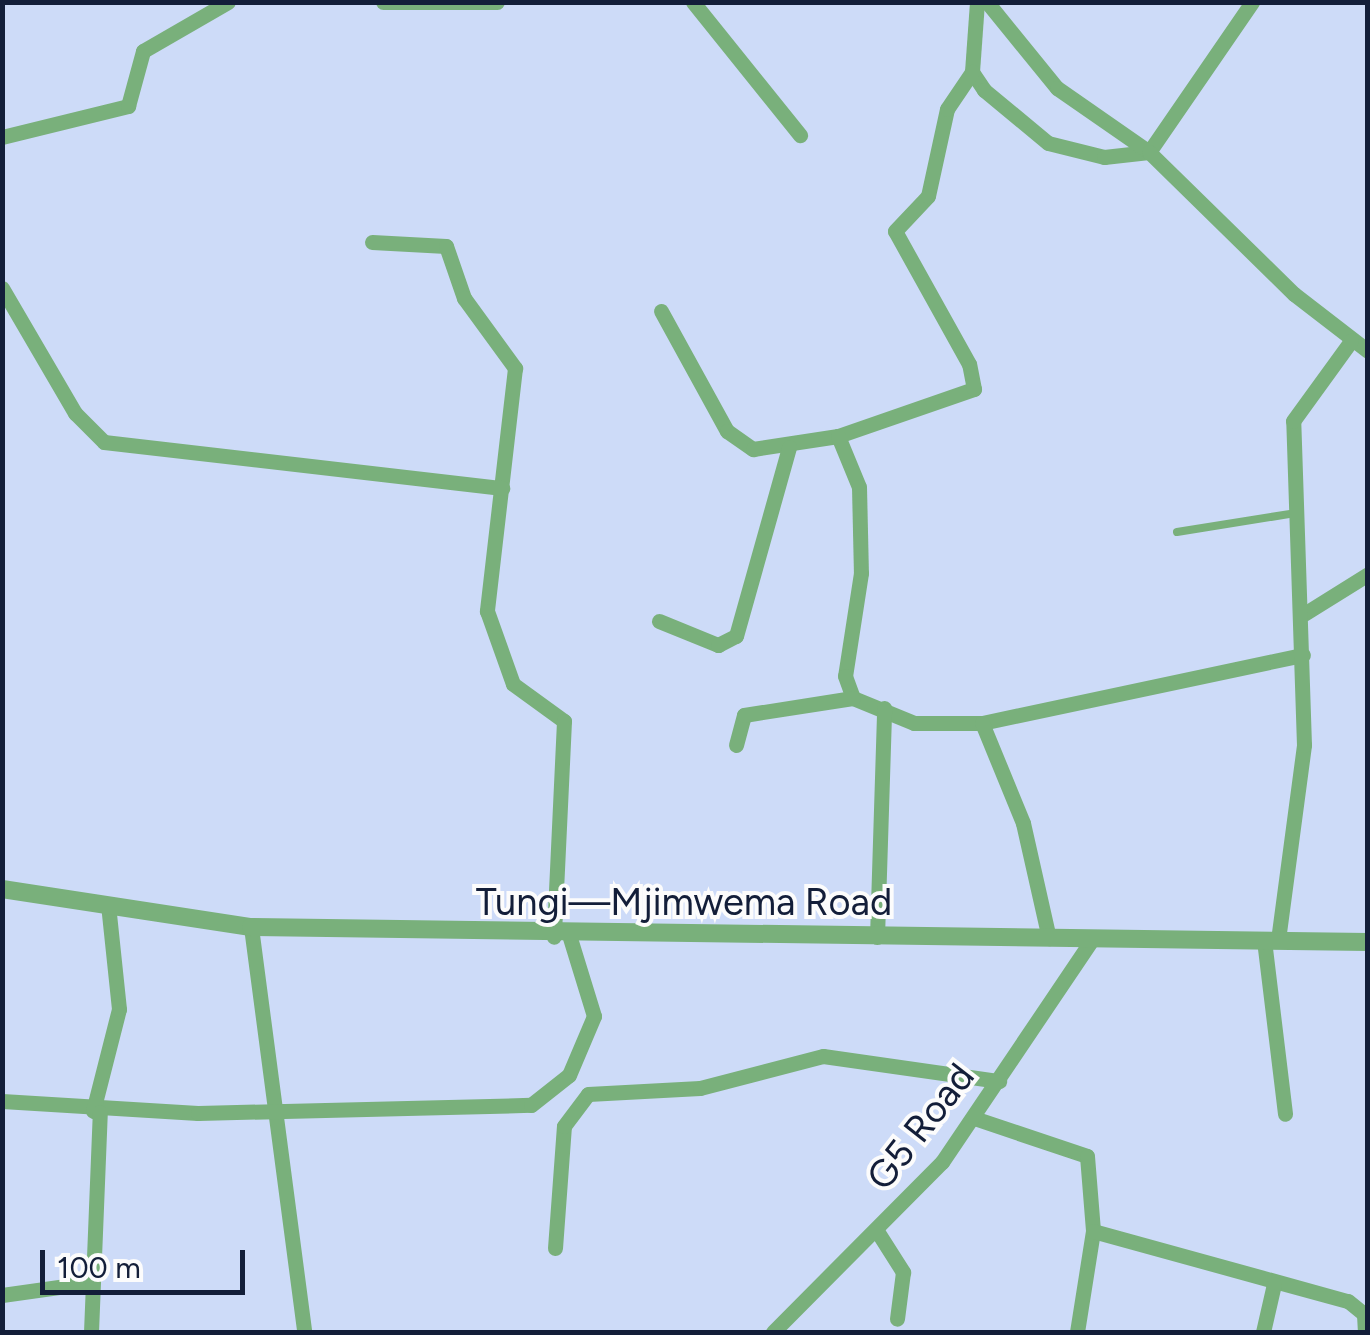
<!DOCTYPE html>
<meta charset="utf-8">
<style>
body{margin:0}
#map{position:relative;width:1370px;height:1335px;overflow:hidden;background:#cddbf8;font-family:Figtree,sans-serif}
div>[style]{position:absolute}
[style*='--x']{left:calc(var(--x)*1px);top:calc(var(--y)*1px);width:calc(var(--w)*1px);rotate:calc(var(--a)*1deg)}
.service>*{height:8px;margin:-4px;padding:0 4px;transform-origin:4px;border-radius:4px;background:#79b07b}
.minor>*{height:15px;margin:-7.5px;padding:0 7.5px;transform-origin:7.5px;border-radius:7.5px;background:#79b07b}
.tertiary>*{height:18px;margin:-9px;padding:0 9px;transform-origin:9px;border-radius:9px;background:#79b07b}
span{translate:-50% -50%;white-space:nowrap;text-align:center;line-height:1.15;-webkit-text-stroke:8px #fcfcfc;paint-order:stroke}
.street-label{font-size:38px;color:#131e39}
.frame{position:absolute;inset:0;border:5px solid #131e39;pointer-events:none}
.scale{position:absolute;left:40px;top:1250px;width:205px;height:45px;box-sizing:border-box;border:5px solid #131e39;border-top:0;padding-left:12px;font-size:30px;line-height:35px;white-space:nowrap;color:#131e39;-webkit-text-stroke:8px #fcfcfc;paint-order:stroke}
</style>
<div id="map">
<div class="service">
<div style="--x:1177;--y:532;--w:121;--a:-9.1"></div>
</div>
<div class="minor">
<div style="--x:383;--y:2;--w:114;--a:0"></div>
<div style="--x:693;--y:2;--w:171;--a:51.2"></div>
<div style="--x:977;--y:2;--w:70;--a:94.1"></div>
<div style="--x:972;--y:72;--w:22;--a:56"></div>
<div style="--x:984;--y:90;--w:83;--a:39.6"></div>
<div style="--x:1048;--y:143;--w:58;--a:14"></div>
<div style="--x:1104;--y:157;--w:45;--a:-6.3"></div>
<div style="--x:1149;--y:152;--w:182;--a:-55.5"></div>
<div style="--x:987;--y:2;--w:111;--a:50.9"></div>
<div style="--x:1057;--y:88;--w:112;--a:34.8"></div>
<div style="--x:1149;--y:152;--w:203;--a:44.4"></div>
<div style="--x:1294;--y:294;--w:93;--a:37.6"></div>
<div style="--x:2;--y:137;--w:130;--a:-13.8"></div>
<div style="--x:128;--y:106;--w:57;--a:-74.7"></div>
<div style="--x:143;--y:51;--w:98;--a:-30"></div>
<div style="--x:372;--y:242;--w:74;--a:3.1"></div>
<div style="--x:446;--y:246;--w:55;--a:70.9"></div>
<div style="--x:464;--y:298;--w:87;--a:53.9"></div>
<div style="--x:515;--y:368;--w:245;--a:96.6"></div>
<div style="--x:487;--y:611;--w:77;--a:70.4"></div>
<div style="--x:513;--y:684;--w:63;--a:36"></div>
<div style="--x:564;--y:721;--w:216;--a:92.7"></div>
<div style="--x:2;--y:288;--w:145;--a:59.7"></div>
<div style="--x:75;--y:413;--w:41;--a:45"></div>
<div style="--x:104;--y:442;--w:401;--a:6.6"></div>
<div style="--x:661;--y:311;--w:137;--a:61.2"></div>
<div style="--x:727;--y:431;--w:32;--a:35"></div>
<div style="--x:753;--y:449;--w:86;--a:-8.7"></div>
<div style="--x:838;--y:436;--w:144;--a:-19.1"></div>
<div style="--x:974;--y:389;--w:25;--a:-101"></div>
<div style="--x:969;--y:364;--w:152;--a:-119.1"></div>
<div style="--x:895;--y:231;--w:48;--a:-46.7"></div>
<div style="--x:928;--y:196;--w:89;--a:-77.7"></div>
<div style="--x:947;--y:109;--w:45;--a:-56"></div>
<div style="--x:838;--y:436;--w:55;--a:67.6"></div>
<div style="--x:859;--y:487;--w:86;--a:88.7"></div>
<div style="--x:861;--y:573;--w:104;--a:98.8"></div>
<div style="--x:845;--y:676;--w:23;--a:70"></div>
<div style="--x:853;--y:698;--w:66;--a:22.3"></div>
<div style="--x:914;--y:723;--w:68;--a:0"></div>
<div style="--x:982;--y:723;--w:328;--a:-12"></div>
<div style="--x:1304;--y:614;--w:75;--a:-32"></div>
<div style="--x:659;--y:621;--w:64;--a:22.1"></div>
<div style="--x:718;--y:645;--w:20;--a:-27"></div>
<div style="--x:736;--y:636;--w:196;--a:-74.3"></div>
<div style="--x:982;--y:723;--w:108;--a:67.7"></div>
<div style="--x:1023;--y:823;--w:118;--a:77.3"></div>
<div style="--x:736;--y:745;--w:31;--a:-75"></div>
<div style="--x:744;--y:715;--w:110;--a:-8.9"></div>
<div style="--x:251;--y:927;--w:408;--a:82.5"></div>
<div style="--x:877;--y:937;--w:229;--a:-88.2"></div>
<div style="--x:1264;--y:940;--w:175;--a:83.1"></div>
<div style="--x:1278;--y:940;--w:197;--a:-82.4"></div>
<div style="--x:1304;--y:745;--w:324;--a:-91.9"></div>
<div style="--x:1293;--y:421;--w:99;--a:-54.1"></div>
<div style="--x:2;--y:1101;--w:196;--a:3.5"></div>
<div style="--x:198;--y:1113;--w:333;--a:-1.4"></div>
<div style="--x:531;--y:1105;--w:48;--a:-38.3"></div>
<div style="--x:569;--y:1075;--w:64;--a:-67"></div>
<div style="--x:594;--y:1016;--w:82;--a:-107.1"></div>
<div style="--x:93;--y:1111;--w:105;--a:-75.7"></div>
<div style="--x:119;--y:1009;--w:105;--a:-96"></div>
<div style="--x:974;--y:1118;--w:119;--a:18.6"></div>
<div style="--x:1087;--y:1156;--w:75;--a:85.4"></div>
<div style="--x:1093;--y:1231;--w:102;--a:99"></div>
<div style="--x:877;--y:1231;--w:49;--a:57.6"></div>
<div style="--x:903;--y:1272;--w:47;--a:97.3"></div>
<div style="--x:1093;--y:1231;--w:264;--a:15.4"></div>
<div style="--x:1348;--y:1301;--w:21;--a:39"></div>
<div style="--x:1364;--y:1314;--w:18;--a:87"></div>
<div style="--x:555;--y:1248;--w:122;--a:-85.8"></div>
<div style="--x:564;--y:1126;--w:40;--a:-53"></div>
<div style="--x:588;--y:1094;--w:112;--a:-3.1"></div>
<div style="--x:700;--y:1088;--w:127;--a:-14.6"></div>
<div style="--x:823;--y:1056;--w:178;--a:8.1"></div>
<div style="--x:2;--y:1295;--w:86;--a:-8"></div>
<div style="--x:91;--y:1332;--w:220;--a:-87.7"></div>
<div style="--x:773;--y:1332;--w:240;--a:-45.2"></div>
<div style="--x:942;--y:1162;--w:268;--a:-56"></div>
<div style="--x:1263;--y:1332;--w:49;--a:-77.1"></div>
</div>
<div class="tertiary">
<div style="--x:2;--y:889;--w:252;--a:8.7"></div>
<div style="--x:251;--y:927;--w:1117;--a:0.77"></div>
</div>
<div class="street-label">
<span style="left:684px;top:903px">Tungi—Mjimwema Road</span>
<span style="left:921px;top:1127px;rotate:-52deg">G5 Road</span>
</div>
<div class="frame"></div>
<div class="scale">100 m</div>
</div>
